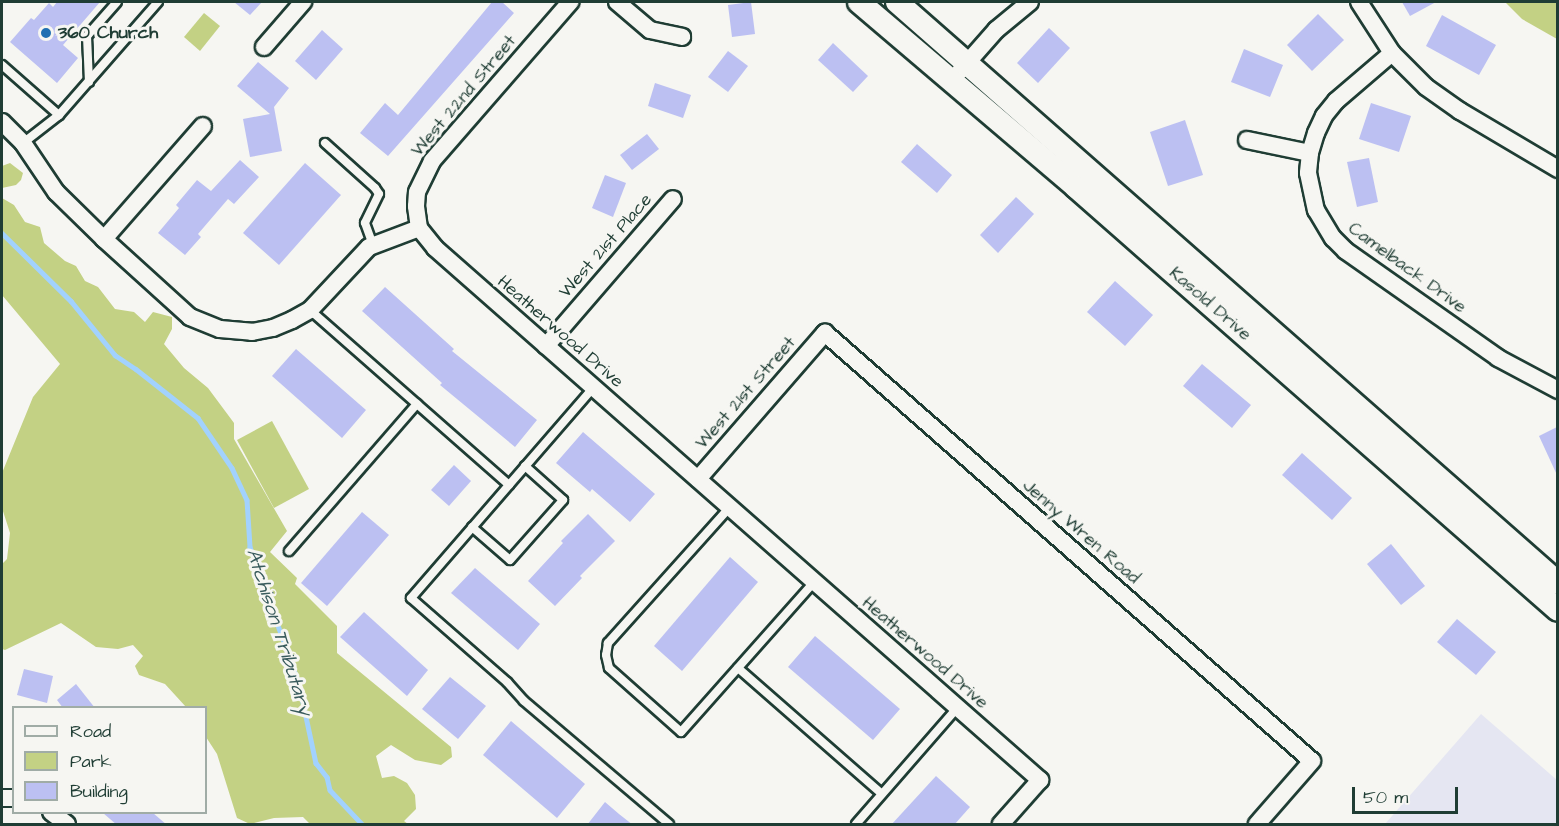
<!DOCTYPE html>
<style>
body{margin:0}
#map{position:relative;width:1559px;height:826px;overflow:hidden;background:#f6f6f2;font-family:"Architects Daughter",sans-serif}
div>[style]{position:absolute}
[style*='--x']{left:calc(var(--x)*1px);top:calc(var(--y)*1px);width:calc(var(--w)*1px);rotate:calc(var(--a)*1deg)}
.built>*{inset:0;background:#e5e6f2}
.green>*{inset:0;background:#c3d184}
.stream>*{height:4.5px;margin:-2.25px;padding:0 2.25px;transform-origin:2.25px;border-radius:2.25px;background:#a2d2fe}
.building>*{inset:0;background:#bcc0f2}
.roads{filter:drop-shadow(2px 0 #1f3d34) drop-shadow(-2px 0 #1f3d34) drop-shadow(0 2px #1f3d34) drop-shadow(0 -2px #1f3d34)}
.lane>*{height:8px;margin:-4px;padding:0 4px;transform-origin:4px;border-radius:4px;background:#f6f6f2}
.street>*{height:16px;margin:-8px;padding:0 8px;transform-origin:8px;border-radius:8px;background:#f6f6f2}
.secondary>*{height:22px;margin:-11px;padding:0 11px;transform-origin:11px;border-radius:11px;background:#f6f6f2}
.dots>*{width:16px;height:16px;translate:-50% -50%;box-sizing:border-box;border:3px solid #f6f6f2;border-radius:50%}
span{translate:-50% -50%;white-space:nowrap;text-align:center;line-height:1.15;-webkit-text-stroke:6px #f6f6f2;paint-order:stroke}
.poi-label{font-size:18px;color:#1f3d34;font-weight:700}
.left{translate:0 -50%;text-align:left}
.street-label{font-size:18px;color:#1f3d34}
.water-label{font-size:20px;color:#395b5c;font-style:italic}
.frame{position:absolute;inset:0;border:3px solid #1f3d34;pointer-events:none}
.legend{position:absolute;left:12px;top:706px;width:195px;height:108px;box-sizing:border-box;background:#f6f6f2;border:2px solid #a0aca6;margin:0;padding:8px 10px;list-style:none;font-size:18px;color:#1f3d34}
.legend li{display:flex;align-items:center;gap:12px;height:30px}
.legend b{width:30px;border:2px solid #a0aca6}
.scale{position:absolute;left:1352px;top:787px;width:106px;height:27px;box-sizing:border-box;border:3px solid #1f3d34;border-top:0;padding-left:8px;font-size:18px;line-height:21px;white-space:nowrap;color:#1f3d34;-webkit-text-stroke:4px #f6f6f2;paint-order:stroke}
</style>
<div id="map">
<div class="built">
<div style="clip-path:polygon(1481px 714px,1557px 780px,1557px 824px,1385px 824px)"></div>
</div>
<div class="green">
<div style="clip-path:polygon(1505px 2px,1557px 2px,1557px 39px,1522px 19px)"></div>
<div style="clip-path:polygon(204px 13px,220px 26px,200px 51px,184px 37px)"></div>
<div style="clip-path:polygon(10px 163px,23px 173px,21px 180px,16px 185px,2px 188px,2px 166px)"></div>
<div style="clip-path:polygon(2px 198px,14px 205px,25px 222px,40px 227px,44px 243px,65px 261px,76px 266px,85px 281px,98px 287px,115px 309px,134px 312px,145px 322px,153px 312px,172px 317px,172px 329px,164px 344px,184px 368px,208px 388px,234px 423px,234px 439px,287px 531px,270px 552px,297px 578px,295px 584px,337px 626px,337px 653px,451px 747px,452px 757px,441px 765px,415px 760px,391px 745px,376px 756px,382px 778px,394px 776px,407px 783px,415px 795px,416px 809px,404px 821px,408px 824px,310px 824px,303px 817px,274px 818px,250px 824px,237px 818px,217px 754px,206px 737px,206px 708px,186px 707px,165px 684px,139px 675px,135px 666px,143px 656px,133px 645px,118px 649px,96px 647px,61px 623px,5px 650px,2px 649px,2px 564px,7px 559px,10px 533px,2px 508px,2px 473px,33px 397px,60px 364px,2px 295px)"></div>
<div style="clip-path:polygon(272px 421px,309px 489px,274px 508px,237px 440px)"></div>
</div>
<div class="stream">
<div style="--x:2;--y:233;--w:97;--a:44.6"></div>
<div style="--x:71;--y:301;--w:70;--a:50.8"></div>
<div style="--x:115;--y:355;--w:25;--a:34"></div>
<div style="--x:136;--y:369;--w:79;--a:38.3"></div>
<div style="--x:198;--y:418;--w:60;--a:55.8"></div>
<div style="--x:232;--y:468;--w:35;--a:65"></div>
<div style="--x:247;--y:500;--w:47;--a:86.3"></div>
<div style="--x:250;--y:547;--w:145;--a:70.3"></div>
<div style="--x:299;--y:684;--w:81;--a:77.9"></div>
<div style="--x:316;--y:763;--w:18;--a:52"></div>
<div style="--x:327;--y:777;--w:13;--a:77"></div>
<div style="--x:330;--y:790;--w:47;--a:46.7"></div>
</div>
<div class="building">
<div style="clip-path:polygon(57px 2px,100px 2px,63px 45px,78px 58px,57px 83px,10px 42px,31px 18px,34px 20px,49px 3px,53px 7px)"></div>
<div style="clip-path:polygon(234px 2px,262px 2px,250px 15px)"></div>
<div style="clip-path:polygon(492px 2px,502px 2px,514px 13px,388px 156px,360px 133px,385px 103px,398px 115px)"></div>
<div style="clip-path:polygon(751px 2px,755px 34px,732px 37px,728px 5px)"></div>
<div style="clip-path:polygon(1402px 2px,1436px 2px,1410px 16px)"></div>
<div style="clip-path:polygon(1318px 14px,1344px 40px,1312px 71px,1287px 45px)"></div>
<div style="clip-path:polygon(1442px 15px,1496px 45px,1479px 75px,1426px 46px)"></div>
<div style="clip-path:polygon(1049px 28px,1070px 48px,1038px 83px,1017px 63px)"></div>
<div style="clip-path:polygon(322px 30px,343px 49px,316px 80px,295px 61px)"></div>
<div style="clip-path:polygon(833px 43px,868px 76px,853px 92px,818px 60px)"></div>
<div style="clip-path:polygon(1244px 49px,1283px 65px,1270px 97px,1231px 82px)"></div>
<div style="clip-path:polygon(728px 51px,748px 66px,728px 92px,708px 77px)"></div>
<div style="clip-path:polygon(258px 62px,289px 88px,274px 107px,282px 151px,250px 157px,243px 119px,270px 114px,237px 86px)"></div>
<div style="clip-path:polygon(655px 83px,691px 95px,683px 118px,648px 106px)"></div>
<div style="clip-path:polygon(1371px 103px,1411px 116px,1399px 152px,1359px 139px)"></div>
<div style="clip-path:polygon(1185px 120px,1203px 175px,1168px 186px,1150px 132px)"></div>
<div style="clip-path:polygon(647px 134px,659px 149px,632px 170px,620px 155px)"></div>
<div style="clip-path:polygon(917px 144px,952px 175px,937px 193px,901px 162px)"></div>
<div style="clip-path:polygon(1369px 158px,1378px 202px,1357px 207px,1347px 162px)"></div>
<div style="clip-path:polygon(240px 160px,259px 177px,234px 204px,228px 199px,198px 234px,201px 237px,185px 255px,158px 233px,179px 208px,176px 205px,197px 180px,211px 191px)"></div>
<div style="clip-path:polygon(305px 163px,341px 195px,279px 265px,243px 233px)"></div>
<div style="clip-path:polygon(605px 175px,626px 183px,613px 217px,592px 208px)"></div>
<div style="clip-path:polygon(1016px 197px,1034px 214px,998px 253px,980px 235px)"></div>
<div style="clip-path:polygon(1115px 281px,1153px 315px,1125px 346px,1087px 312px)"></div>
<div style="clip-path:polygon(385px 287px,454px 349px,452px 351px,537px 420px,515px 447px,440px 385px,442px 383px,362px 311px)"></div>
<div style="clip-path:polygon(296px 349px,366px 410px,342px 438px,272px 376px)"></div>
<div style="clip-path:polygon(1202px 364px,1251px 405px,1232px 428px,1183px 386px)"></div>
<div style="clip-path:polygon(1557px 427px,1557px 475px,1539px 436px)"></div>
<div style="clip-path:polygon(583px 432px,655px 494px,630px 522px,592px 489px,590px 492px,556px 463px)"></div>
<div style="clip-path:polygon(1302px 453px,1352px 498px,1332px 520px,1282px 475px)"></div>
<div style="clip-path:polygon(454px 465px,471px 481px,449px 506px,431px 490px)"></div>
<div style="clip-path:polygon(362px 512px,389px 535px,327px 606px,301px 583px)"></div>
<div style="clip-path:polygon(588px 514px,615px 541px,580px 576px,582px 578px,555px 606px,528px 581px,563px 543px,561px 541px)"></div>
<div style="clip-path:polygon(1391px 544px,1425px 586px,1401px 605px,1367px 564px)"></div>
<div style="clip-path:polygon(730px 557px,758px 582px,682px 671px,654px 646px)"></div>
<div style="clip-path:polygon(475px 568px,540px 624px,518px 650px,451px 593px)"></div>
<div style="clip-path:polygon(364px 612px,428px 670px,407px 696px,340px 637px)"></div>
<div style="clip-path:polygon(1457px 619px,1496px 652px,1476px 675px,1437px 642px)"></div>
<div style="clip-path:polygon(815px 636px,900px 709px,873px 740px,788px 667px)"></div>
<div style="clip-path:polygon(24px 669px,53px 676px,47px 703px,17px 695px)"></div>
<div style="clip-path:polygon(450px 677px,486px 706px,458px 739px,422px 709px)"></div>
<div style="clip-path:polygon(76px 684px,95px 708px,63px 708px,57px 700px)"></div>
<div style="clip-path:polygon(511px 721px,585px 784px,557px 818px,483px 755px)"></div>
<div style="clip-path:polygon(936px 776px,970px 807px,954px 825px,891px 825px)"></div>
<div style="clip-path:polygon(605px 802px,619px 814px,633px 825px,587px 825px)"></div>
<div style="clip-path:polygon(103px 813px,153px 813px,167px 825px,117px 825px)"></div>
</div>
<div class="roads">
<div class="lane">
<div style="--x:2;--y:65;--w:76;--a:41.3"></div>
<div style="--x:59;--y:115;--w:46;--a:142.1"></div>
<div style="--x:89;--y:82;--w:46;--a:-92.5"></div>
<div style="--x:87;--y:36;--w:45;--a:-48.6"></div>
<div style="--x:59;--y:115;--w:150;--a:-48.8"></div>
<div style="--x:325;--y:143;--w:67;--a:42"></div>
<div style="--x:375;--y:188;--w:7;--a:56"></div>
<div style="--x:379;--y:194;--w:32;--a:116"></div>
<div style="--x:365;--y:223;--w:23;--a:70"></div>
<div style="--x:310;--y:310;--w:265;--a:41.3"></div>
<div style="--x:593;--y:388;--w:278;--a:130.9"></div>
<div style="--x:411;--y:598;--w:128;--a:41.2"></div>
<div style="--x:507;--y:682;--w:25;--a:48"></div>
<div style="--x:524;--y:701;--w:190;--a:40.3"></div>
<div style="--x:730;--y:507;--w:183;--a:131.9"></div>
<div style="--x:608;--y:643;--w:12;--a:99"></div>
<div style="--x:606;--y:655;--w:13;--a:77"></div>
<div style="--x:609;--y:668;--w:96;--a:41.6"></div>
<div style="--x:681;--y:732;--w:200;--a:-48.4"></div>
<div style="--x:472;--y:527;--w:50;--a:41"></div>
<div style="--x:510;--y:560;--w:80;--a:-48.5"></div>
<div style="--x:563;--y:500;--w:51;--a:-138.2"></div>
<div style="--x:289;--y:551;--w:195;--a:-49"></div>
<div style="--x:738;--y:668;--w:191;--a:41.2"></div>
<div style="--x:856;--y:824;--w:155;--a:-48.9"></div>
</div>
<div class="street">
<div style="--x:617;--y:2;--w:43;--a:40.3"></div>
<div style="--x:650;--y:30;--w:33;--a:12"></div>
<div style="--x:1359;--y:2;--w:61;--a:57.1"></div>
<div style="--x:1392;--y:53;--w:48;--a:45"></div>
<div style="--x:1426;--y:87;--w:42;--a:35.2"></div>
<div style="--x:1460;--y:111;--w:114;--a:30.6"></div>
<div style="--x:264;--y:47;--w:60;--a:-49.1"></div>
<div style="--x:1392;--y:53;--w:74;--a:139.4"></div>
<div style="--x:1336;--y:101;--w:19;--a:129"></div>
<div style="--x:1324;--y:116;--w:19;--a:115"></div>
<div style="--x:1316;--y:133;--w:21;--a:107"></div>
<div style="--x:1310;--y:153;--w:20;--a:96"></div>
<div style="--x:1308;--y:173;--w:38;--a:78"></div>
<div style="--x:1316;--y:210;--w:33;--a:59"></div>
<div style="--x:1333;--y:238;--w:18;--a:45"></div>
<div style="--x:1346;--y:251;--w:186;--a:35.1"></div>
<div style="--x:1498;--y:358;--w:68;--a:28.1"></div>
<div style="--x:960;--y:71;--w:55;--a:-48.7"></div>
<div style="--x:996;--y:30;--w:44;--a:-39.5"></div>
<div style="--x:2;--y:122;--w:30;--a:45"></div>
<div style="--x:23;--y:143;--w:59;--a:56"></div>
<div style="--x:56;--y:192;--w:67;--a:44.4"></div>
<div style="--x:104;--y:239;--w:116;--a:42.2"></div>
<div style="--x:190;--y:317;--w:32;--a:22"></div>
<div style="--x:220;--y:329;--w:32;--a:5"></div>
<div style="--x:252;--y:332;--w:21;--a:-11"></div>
<div style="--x:273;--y:328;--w:21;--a:-23"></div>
<div style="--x:292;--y:320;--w:21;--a:-29"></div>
<div style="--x:310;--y:310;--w:86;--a:-46.9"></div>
<div style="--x:369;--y:247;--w:53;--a:-20.8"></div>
<div style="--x:419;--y:228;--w:26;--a:51"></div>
<div style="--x:435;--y:248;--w:806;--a:41.33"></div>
<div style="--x:1040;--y:780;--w:59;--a:131.6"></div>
<div style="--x:1247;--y:140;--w:64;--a:11.7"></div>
<div style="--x:419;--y:228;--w:22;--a:-98"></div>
<div style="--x:416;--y:206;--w:14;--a:-86"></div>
<div style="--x:417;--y:192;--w:34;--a:-64"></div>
<div style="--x:432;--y:161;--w:211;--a:-49"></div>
<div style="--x:104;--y:239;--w:150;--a:-48.8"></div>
<div style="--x:546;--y:346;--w:194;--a:-49.2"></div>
<div style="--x:698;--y:479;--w:194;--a:-49"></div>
<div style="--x:825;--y:333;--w:648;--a:41.31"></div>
<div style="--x:1312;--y:761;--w:84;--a:131.1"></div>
<div style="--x:2;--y:798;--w:12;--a:0"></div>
<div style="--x:51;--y:812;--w:20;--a:37"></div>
</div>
<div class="secondary">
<div style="--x:859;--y:2;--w:285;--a:40.4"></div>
<div style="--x:1076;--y:187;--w:641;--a:41.27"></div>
<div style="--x:897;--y:2;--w:880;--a:41.31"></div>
</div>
</div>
<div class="dots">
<div style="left:46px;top:33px;background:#1f6fb2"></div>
</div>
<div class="poi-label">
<span class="left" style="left:58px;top:33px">360 Church</span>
</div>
<div class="street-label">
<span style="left:464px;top:96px;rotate:-50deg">West 22nd Street</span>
<span style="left:606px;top:246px;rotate:-49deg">West 21st Place</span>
<span style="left:1407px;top:268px;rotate:36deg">Camelback Drive</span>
<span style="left:1210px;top:304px;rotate:41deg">Kasold Drive</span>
<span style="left:560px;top:332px;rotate:41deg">Heatherwood Drive</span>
<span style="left:746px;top:393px;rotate:-49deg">West 21st Street</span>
<span style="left:1081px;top:532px;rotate:41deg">Jenny Wren Road</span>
<span style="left:925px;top:653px;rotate:41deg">Heatherwood Drive</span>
</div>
<div class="water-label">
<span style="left:279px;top:632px;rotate:72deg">Atchison Tributary</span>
</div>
<div class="frame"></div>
<ul class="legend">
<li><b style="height:8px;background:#f6f6f2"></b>Road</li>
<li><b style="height:16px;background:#c3d184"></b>Park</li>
<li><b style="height:16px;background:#bcc0f2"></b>Building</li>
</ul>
<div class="scale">50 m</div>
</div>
